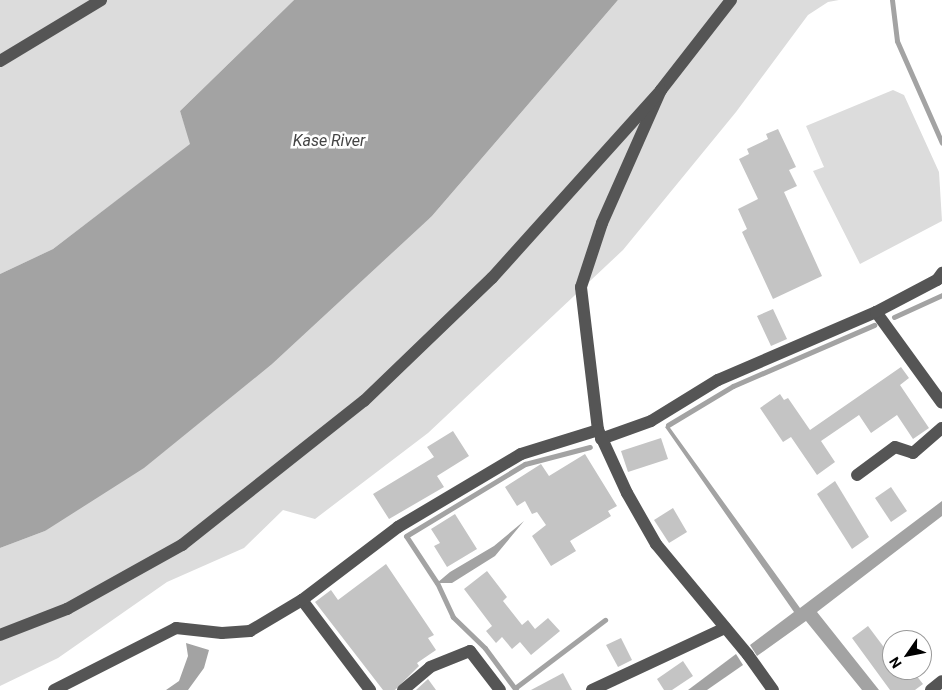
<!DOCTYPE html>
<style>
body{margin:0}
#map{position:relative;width:942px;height:690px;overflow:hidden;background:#fff;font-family:Roboto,sans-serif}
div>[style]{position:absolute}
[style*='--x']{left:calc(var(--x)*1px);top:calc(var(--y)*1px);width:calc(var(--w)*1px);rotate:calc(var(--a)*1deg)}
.green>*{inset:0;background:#dcdcdc}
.water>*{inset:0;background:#a3a3a3}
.stream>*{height:5px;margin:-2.5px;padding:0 2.5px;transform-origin:2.5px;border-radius:2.5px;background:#a3a3a3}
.building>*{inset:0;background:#c4c4c4}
.minor>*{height:12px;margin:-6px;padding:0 6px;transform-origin:6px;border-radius:6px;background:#555}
span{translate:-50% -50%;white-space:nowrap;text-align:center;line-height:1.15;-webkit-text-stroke:5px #fff;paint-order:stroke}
.water-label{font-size:16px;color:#444;font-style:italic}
.north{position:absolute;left:882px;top:630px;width:50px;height:50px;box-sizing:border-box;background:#fff;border:1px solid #999;border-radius:50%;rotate:237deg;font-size:14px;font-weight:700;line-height:20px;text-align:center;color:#000}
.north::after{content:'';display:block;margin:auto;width:18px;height:22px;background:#000;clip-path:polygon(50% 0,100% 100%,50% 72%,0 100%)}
</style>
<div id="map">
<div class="green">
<div style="clip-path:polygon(0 0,294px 0,180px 111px,191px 144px,53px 249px,0 274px)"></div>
<div style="clip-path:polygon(618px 0,839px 0,828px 2px,808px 15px,736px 112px,623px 250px,428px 433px,315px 519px,283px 510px,244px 548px,167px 582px,58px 658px,0 686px,0 548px,45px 531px,432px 216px)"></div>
<div style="clip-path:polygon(893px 90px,904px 95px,939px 172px,942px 221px,860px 264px,813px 171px,824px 167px,806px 126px)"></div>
</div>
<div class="water">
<div style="clip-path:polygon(294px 0,618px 0,432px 216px,272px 364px,144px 468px,45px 531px,0 548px,0 274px,53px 249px,190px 144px,180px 111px)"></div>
<div style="clip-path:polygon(668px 425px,800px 608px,942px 501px,942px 516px,817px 612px,879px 690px,862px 690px,806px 621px,757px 656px,750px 645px,794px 612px,665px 427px)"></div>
<div style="clip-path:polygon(524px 521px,495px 556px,452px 583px,437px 583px,450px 572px,494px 546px)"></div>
<div style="clip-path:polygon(186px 643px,209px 650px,204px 668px,188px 690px,166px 690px,179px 681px,188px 656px)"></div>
<div style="clip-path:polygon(736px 654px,743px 665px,707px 690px,688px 690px)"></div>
</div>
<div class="stream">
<div style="--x:892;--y:0;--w:41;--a:83"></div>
<div style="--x:897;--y:41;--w:111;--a:66.2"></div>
<div style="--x:894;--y:317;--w:53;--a:-24.6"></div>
<div style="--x:668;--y:425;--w:76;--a:-31"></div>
<div style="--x:733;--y:386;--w:154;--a:-23.4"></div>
<div style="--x:515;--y:688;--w:113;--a:-37.1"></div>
<div style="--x:516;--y:690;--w:52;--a:-126.4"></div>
<div style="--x:485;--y:648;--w:45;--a:-135.9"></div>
<div style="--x:453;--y:617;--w:38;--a:-115"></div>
<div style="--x:437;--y:583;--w:56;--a:-123.4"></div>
<div style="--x:406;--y:536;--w:139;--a:-31.2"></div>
<div style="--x:525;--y:464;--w:67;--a:-14.7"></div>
</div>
<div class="building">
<div style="clip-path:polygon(778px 129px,796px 167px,789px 170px,797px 186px,784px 192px,822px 276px,773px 299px,742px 232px,747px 229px,738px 209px,758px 199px,739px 159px,749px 154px,747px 149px,768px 139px,766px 134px)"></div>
<div style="clip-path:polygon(773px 309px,787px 339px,771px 346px,757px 316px)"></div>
<div style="clip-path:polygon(901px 367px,909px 378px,900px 385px,929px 428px,913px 439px,897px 415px,871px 433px,859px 415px,821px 441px,835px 462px,817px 475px,791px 437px,783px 442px,760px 408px,780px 394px,784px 400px,788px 398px,810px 430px)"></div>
<div style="clip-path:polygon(453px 431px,469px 456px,437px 476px,444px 487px,389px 519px,373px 494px,434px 457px,427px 447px)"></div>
<div style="clip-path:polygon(661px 438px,668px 459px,628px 472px,621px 451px)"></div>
<div style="clip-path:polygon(585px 454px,617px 506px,608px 511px,611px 516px,570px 541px,576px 551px,551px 566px,532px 536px,546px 525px,537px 512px,532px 514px,525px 501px,517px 506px,505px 487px,541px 464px,549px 476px)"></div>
<div style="clip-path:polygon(835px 481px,869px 537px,852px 549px,817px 494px)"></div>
<div style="clip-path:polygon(891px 487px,907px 511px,891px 522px,875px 498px)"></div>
<div style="clip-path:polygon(673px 508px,687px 532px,669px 543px,654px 520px)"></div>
<div style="clip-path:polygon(455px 514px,477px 549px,447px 567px,434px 546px,440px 543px,431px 529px)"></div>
<div style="clip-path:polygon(386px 564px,434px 635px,428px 638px,436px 650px,417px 663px,419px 666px,395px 690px,383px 690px,315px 602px,331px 590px,338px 600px)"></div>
<div style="clip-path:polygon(487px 571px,507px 597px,503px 601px,522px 625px,528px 620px,535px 629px,548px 618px,560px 631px,531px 655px,520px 642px,512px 649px,502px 637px,496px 643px,486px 631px,492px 626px,464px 589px)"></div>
<div style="clip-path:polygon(868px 626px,892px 658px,892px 670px,912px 670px,923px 684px,915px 690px,890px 690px,852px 638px)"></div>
<div style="clip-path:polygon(621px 638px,632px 660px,618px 667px,606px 645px)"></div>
<div style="clip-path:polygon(683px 661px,693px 676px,672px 690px,664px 690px,657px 679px)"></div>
<div style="clip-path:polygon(563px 673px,572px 690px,531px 690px)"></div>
<div style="clip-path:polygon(428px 679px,436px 690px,416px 690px)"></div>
</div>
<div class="minor">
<div style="--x:0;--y:61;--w:118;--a:-31.1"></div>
<div style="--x:876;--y:312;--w:112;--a:54"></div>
<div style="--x:598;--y:430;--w:144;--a:-96.8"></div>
<div style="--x:581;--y:287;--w:67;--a:-71.8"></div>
<div style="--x:602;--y:223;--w:145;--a:-66.1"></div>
<div style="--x:661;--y:90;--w:114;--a:-52.1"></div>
<div style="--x:601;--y:439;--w:53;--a:-19.8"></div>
<div style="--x:651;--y:421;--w:79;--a:-31.5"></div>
<div style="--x:718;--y:380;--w:172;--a:-23.3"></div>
<div style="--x:876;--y:312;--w:69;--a:-27.7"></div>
<div style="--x:937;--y:280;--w:9;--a:-54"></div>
<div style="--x:857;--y:475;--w:47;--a:-36.4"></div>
<div style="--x:895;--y:447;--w:19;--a:18"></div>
<div style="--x:913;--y:453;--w:38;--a:-41"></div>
<div style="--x:302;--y:600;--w:113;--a:52.9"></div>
<div style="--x:0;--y:635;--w:72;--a:-21.2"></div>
<div style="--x:67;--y:609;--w:132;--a:-29.1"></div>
<div style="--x:182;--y:545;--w:232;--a:-38.4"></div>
<div style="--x:364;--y:401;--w:178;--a:-43.9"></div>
<div style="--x:492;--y:278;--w:253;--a:-48"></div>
<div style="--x:54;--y:690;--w:137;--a:-26.9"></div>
<div style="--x:176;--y:628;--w:46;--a:6.2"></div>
<div style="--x:222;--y:633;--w:28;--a:-4"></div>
<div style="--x:250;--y:631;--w:61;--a:-30.8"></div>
<div style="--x:302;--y:600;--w:121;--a:-37.2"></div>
<div style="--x:398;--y:527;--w:143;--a:-30.7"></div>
<div style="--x:521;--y:454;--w:81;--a:-17.3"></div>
<div style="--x:598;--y:430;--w:69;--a:65.3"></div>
<div style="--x:627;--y:493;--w:59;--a:60.4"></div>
<div style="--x:656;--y:544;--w:144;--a:50.3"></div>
<div style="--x:748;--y:655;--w:43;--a:54.5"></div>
<div style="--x:403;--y:690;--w:35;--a:-40"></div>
<div style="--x:430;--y:667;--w:43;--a:-21.8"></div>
<div style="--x:470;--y:651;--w:49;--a:52.4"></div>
<div style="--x:592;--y:690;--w:147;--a:-25"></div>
<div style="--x:931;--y:690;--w:14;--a:-39"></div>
</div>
<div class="water-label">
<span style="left:329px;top:141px">Kase River</span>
</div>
<div class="north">N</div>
</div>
